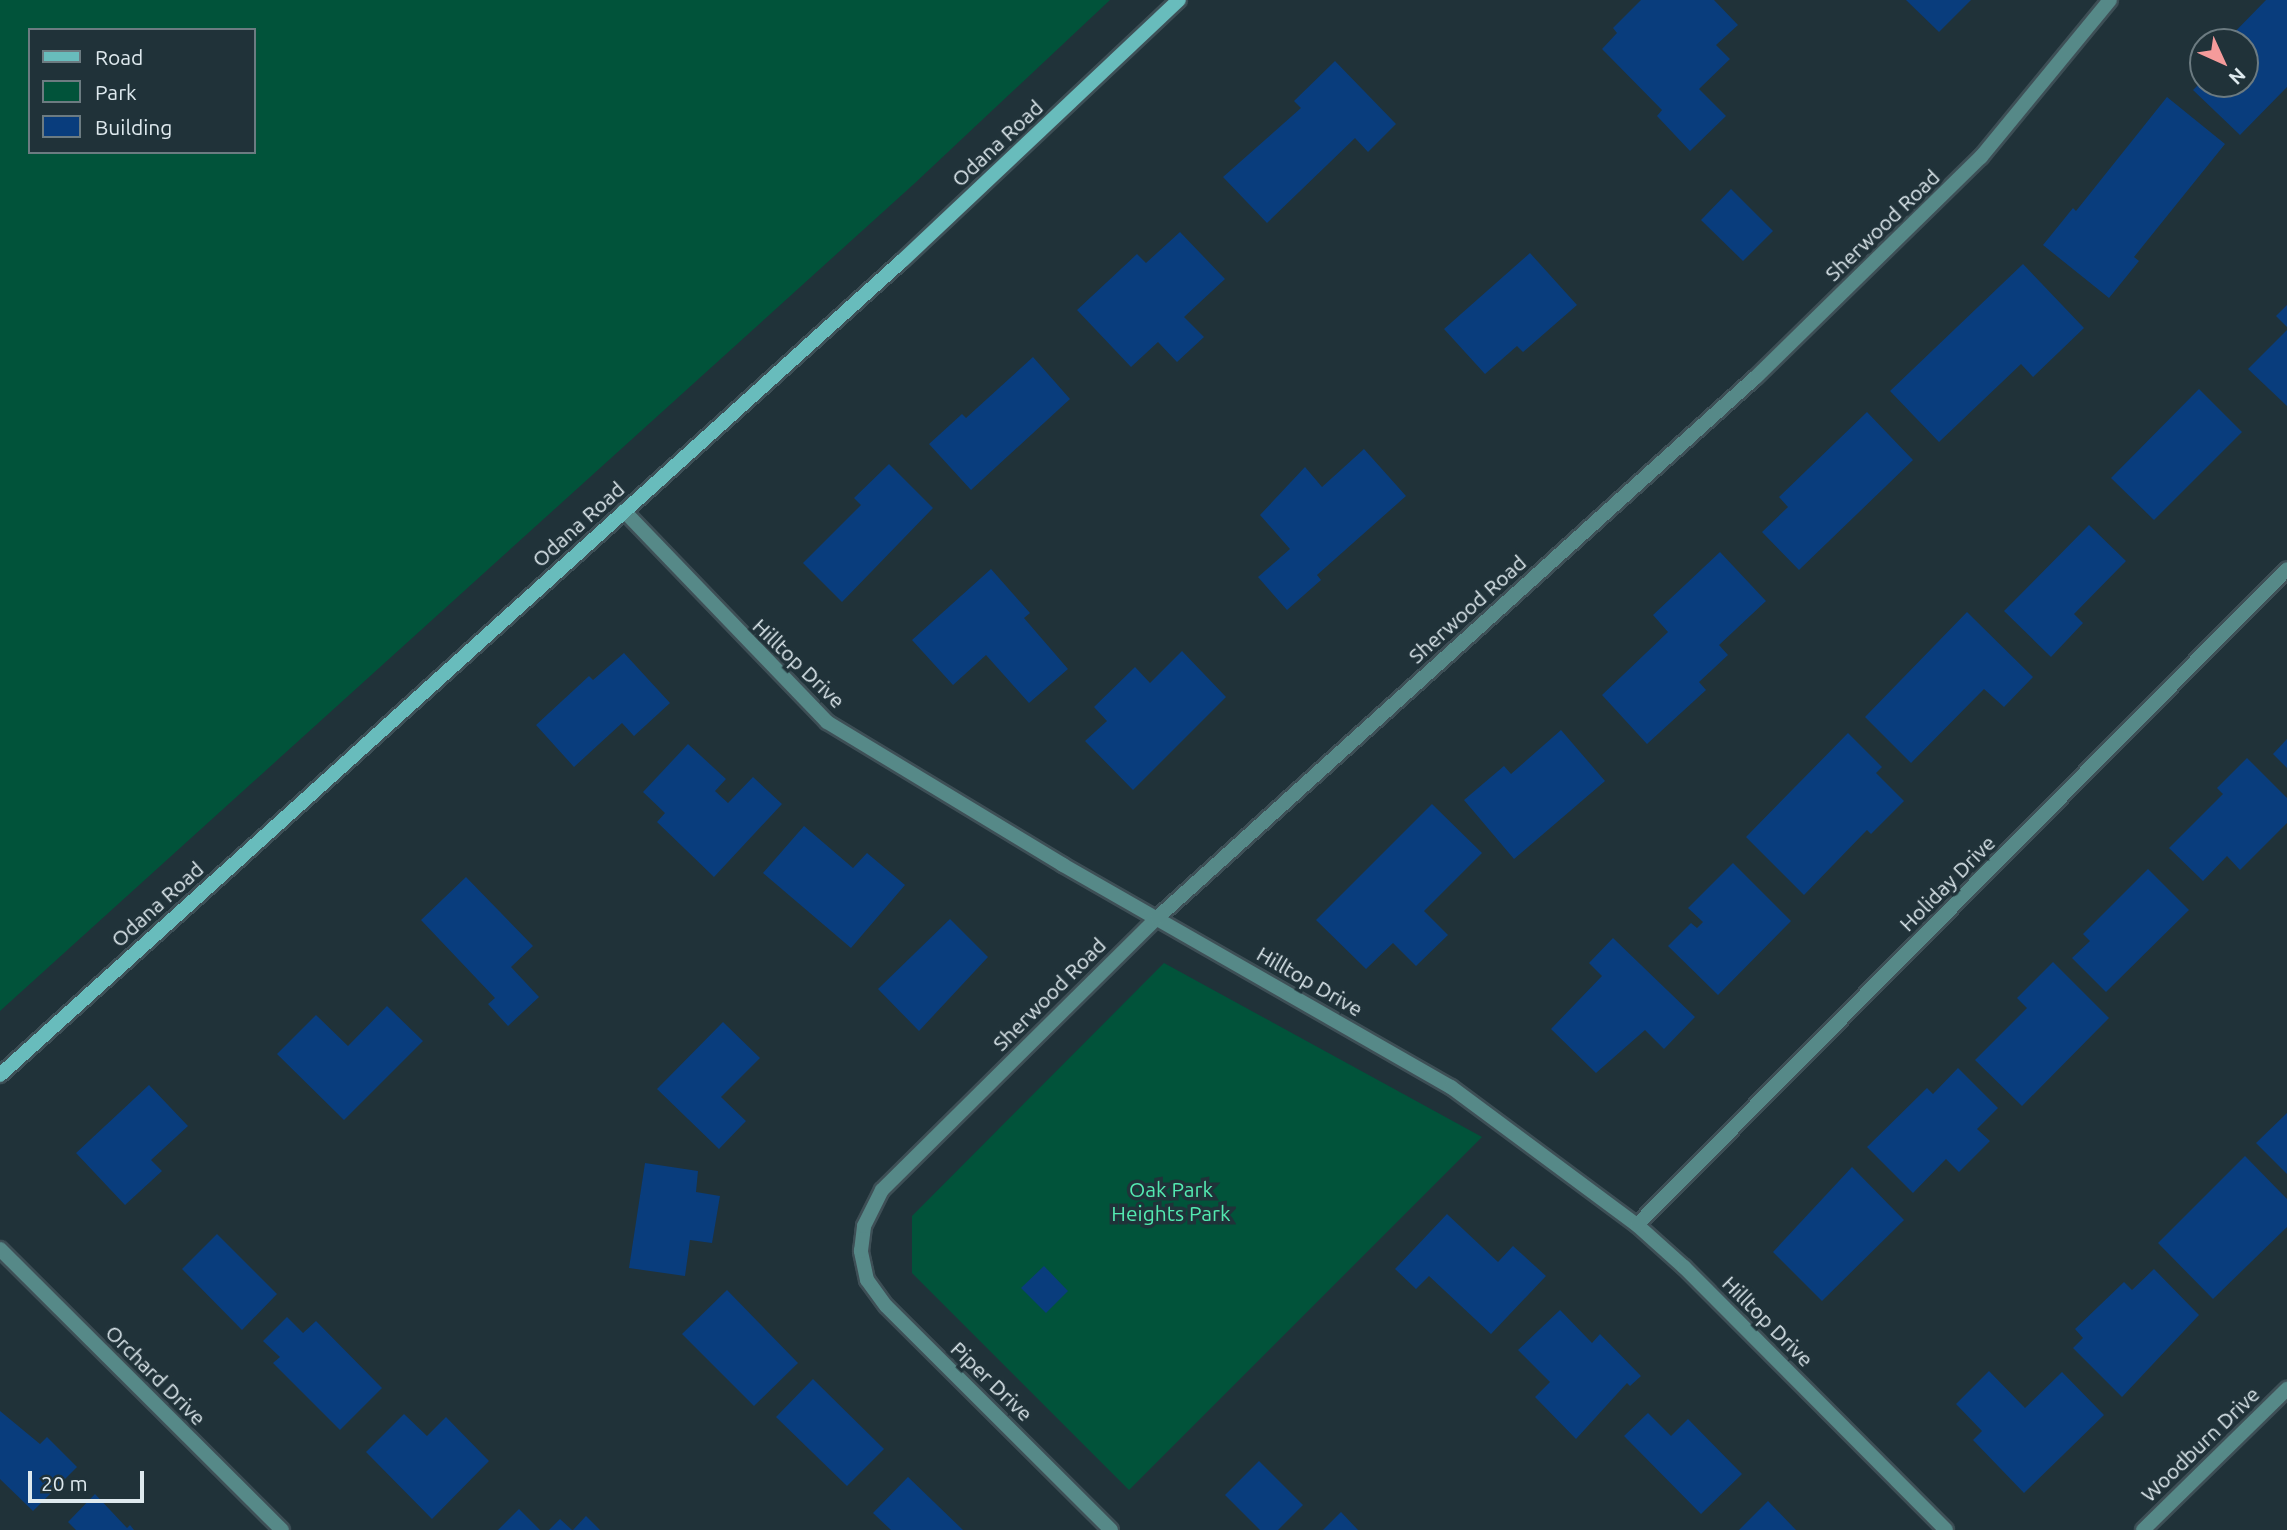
<!DOCTYPE html>
<style>
body{margin:0}
#map{position:relative;width:2287px;height:1530px;overflow:hidden;background:#203239;font-family:Ubuntu,sans-serif}
div>[style]{position:absolute}
[style*='--x']{left:calc(var(--x)*1px);top:calc(var(--y)*1px);width:calc(var(--w)*1px);rotate:calc(var(--a)*1deg)}
.green>*{inset:0;background:#01533a}
.building>*{inset:0;background:#093d7d}
.roads{filter:drop-shadow(2px 0 #3e4f56) drop-shadow(-2px 0 #3e4f56) drop-shadow(0 2px #3e4f56) drop-shadow(0 -2px #3e4f56)}
.street>*{height:14px;margin:-7px;padding:0 7px;transform-origin:7px;border-radius:7px;background:#568988}
.secondary>*{height:14px;margin:-7px;padding:0 7px;transform-origin:7px;border-radius:7px;background:#68bcbc}
span{translate:-50% -50%;white-space:nowrap;text-align:center;line-height:1.15;-webkit-text-stroke:7px #203239;paint-order:stroke}
.street-label{font-size:21px;color:#dee9ee}
.park-label{font-size:21px;color:#53e9b1}
.legend{position:absolute;left:28px;top:28px;width:228px;height:126px;box-sizing:border-box;background:#203239;border:2px solid #6c7b81;margin:0;padding:9px 12px;list-style:none;font-size:21px;color:#dee9ee}
.legend li{display:flex;align-items:center;gap:14px;height:35px}
.legend b{width:35px;border:2px solid #6c7b81}
.north{position:absolute;left:2189px;top:28px;width:70px;height:70px;box-sizing:border-box;background:#203239;border:2px solid #6c7b81;border-radius:50%;rotate:135deg;font-size:19px;font-weight:700;line-height:28px;text-align:center;color:#dee9ee}
.north::after{content:'';display:block;margin:auto;width:24px;height:32px;background:#f59b9b;clip-path:polygon(50% 0,100% 100%,50% 72%,0 100%)}
.scale{position:absolute;left:28px;top:1471px;width:116px;height:32px;box-sizing:border-box;border:4px solid #dee9ee;border-top:0;padding-left:9px;font-size:21px;line-height:24px;white-space:nowrap;color:#dee9ee;-webkit-text-stroke:5px #203239;paint-order:stroke}
</style>
<div id="map">
<div class="green">
<div style="clip-path:polygon(evenodd,0 0,1110px 0,915px 183px,0 1011px,0 0,30px 30px,254px 30px,254px 152px,30px 152px,30px 30px)"></div>
<div style="clip-path:polygon(1164px 963px,1482px 1137px,1129px 1490px,912px 1273px,912px 1216px)"></div>
</div>
<div class="building">
<div style="clip-path:polygon(1641px 0,1714px 0,1738px 25px,1716px 45px,1730px 59px,1699px 89px,1726px 116px,1690px 151px,1657px 116px,1662px 110px,1602px 49px,1617px 33px,1613px 28px)"></div>
<div style="clip-path:polygon(1906px 0,1971px 0,1939px 32px)"></div>
<div style="clip-path:polygon(2266px 0,2287px 0,2287px 87px,2240px 135px,2193px 90px,2203px 80px,2203px 84px,2245px 84px,2245px 42px,2225px 42px)"></div>
<div style="clip-path:polygon(1335px 61px,1396px 124px,1368px 152px,1355px 138px,1267px 223px,1223px 177px,1301px 108px,1294px 101px)"></div>
<div style="clip-path:polygon(2167px 97px,2225px 144px,2134px 257px,2139px 261px,2109px 298px,2043px 245px,2073px 208px,2076px 211px)"></div>
<div style="clip-path:polygon(1731px 189px,1773px 231px,1743px 261px,1701px 220px)"></div>
<div style="clip-path:polygon(1180px 232px,1225px 279px,1184px 317px,1204px 337px,1177px 362px,1158px 342px,1131px 367px,1077px 310px,1137px 254px,1146px 263px)"></div>
<div style="clip-path:polygon(1530px 253px,1577px 305px,1523px 352px,1517px 346px,1485px 374px,1444px 329px)"></div>
<div style="clip-path:polygon(2023px 264px,2084px 328px,2033px 377px,2021px 364px,1939px 442px,1890px 391px)"></div>
<div style="clip-path:polygon(2287px 305px,2287px 327px,2276px 316px)"></div>
<div style="clip-path:polygon(2287px 330px,2287px 406px,2248px 369px)"></div>
<div style="clip-path:polygon(1033px 357px,1070px 399px,971px 490px,929px 444px,962px 414px,966px 418px)"></div>
<div style="clip-path:polygon(2199px 389px,2242px 432px,2154px 520px,2111px 478px)"></div>
<div style="clip-path:polygon(1867px 412px,1913px 460px,1799px 570px,1762px 532px,1788px 507px,1779px 497px)"></div>
<div style="clip-path:polygon(1364px 449px,1406px 496px,1317px 575px,1321px 580px,1287px 610px,1258px 577px,1290px 549px,1260px 515px,1305px 467px,1322px 487px)"></div>
<div style="clip-path:polygon(889px 464px,933px 508px,842px 602px,803px 563px,861px 505px,854px 498px)"></div>
<div style="clip-path:polygon(2089px 525px,2126px 561px,2074px 614px,2083px 623px,2051px 657px,2004px 611px)"></div>
<div style="clip-path:polygon(1720px 552px,1766px 601px,1719px 645px,1728px 655px,1699px 682px,1706px 690px,1647px 744px,1602px 695px,1668px 632px,1653px 615px)"></div>
<div style="clip-path:polygon(991px 569px,1030px 613px,1024px 618px,1068px 669px,1029px 703px,986px 655px,953px 685px,912px 640px)"></div>
<div style="clip-path:polygon(1967px 612px,2033px 677px,2004px 707px,1984px 689px,1911px 763px,1865px 717px)"></div>
<div style="clip-path:polygon(1182px 651px,1226px 697px,1133px 790px,1085px 741px,1107px 721px,1094px 707px,1135px 667px,1150px 683px)"></div>
<div style="clip-path:polygon(624px 653px,670px 703px,634px 736px,622px 723px,574px 767px,536px 725px,589px 676px,593px 680px)"></div>
<div style="clip-path:polygon(1561px 730px,1605px 781px,1514px 859px,1464px 800px,1504px 766px,1511px 774px)"></div>
<div style="clip-path:polygon(1848px 733px,1882px 767px,1876px 773px,1904px 801px,1871px 834px,1867px 830px,1804px 895px,1746px 837px)"></div>
<div style="clip-path:polygon(2287px 739px,2287px 768px,2273px 754px)"></div>
<div style="clip-path:polygon(688px 744px,726px 779px,715px 791px,728px 803px,753px 777px,782px 804px,714px 877px,657px 822px,665px 813px,643px 792px)"></div>
<div style="clip-path:polygon(2247px 758px,2287px 798px,2287px 823px,2240px 870px,2227px 856px,2203px 881px,2169px 848px,2223px 794px,2217px 788px)"></div>
<div style="clip-path:polygon(1432px 804px,1482px 853px,1424px 911px,1448px 935px,1416px 966px,1393px 943px,1366px 969px,1316px 920px)"></div>
<div style="clip-path:polygon(804px 826px,853px 868px,867px 853px,905px 885px,851px 948px,763px 873px)"></div>
<div style="clip-path:polygon(1733px 863px,1791px 921px,1718px 995px,1668px 946px,1691px 923px,1697px 928px,1703px 922px,1688px 908px)"></div>
<div style="clip-path:polygon(2148px 869px,2189px 910px,2106px 992px,2072px 958px,2090px 941px,2083px 934px)"></div>
<div style="clip-path:polygon(466px 877px,533px 946px,511px 967px,539px 997px,508px 1026px,488px 1004px,495px 998px,421px 920px)"></div>
<div style="clip-path:polygon(950px 919px,988px 957px,919px 1031px,878px 989px)"></div>
<div style="clip-path:polygon(1613px 938px,1695px 1017px,1664px 1049px,1645px 1030px,1596px 1073px,1551px 1029px,1602px 976px,1589px 963px)"></div>
<div style="clip-path:polygon(2053px 962px,2109px 1018px,2022px 1106px,1975px 1060px,2027px 1008px,2017px 998px)"></div>
<div style="clip-path:polygon(387px 1006px,423px 1041px,344px 1120px,277px 1054px,316px 1015px,348px 1046px)"></div>
<div style="clip-path:polygon(723px 1022px,760px 1058px,721px 1097px,746px 1121px,719px 1149px,657px 1089px)"></div>
<div style="clip-path:polygon(1958px 1068px,1998px 1108px,1977px 1129px,1990px 1141px,1959px 1172px,1946px 1159px,1913px 1193px,1867px 1147px,1927px 1088px,1933px 1094px)"></div>
<div style="clip-path:polygon(149px 1085px,188px 1126px,151px 1160px,162px 1171px,125px 1205px,76px 1153px)"></div>
<div style="clip-path:polygon(2287px 1113px,2287px 1174px,2256px 1143px)"></div>
<div style="clip-path:polygon(2245px 1156px,2287px 1199px,2287px 1227px,2213px 1299px,2158px 1243px)"></div>
<div style="clip-path:polygon(645px 1163px,698px 1171px,696px 1192px,720px 1196px,712px 1243px,690px 1240px,685px 1276px,629px 1268px)"></div>
<div style="clip-path:polygon(1852px 1167px,1904px 1220px,1822px 1301px,1773px 1252px)"></div>
<div style="clip-path:polygon(1447px 1214px,1498px 1262px,1513px 1246px,1546px 1276px,1491px 1334px,1429px 1276px,1416px 1289px,1395px 1269px)"></div>
<div style="clip-path:polygon(217px 1234px,277px 1294px,242px 1330px,182px 1269px)"></div>
<div style="clip-path:polygon(1044px 1266px,1068px 1291px,1046px 1313px,1021px 1288px)"></div>
<div style="clip-path:polygon(2154px 1269px,2199px 1315px,2122px 1397px,2073px 1348px,2083px 1338px,2075px 1329px,2124px 1282px,2132px 1290px)"></div>
<div style="clip-path:polygon(727px 1290px,798px 1363px,754px 1406px,682px 1334px)"></div>
<div style="clip-path:polygon(1560px 1310px,1592px 1343px,1600px 1334px,1641px 1376px,1630px 1386px,1627px 1383px,1576px 1439px,1535px 1397px,1550px 1382px,1518px 1350px)"></div>
<div style="clip-path:polygon(287px 1317px,303px 1333px,316px 1321px,382px 1388px,340px 1430px,273px 1363px,280px 1357px,263px 1341px)"></div>
<div style="clip-path:polygon(1989px 1371px,2025px 1408px,2062px 1372px,2104px 1415px,2024px 1493px,1973px 1440px,1982px 1431px,1956px 1404px)"></div>
<div style="clip-path:polygon(813px 1379px,884px 1449px,847px 1486px,776px 1417px)"></div>
<div style="clip-path:polygon(0 1411px,40px 1444px,47px 1437px,77px 1467px,33px 1511px,0 1479px)"></div>
<div style="clip-path:polygon(1648px 1413px,1671px 1436px,1688px 1419px,1742px 1474px,1701px 1514px,1624px 1436px)"></div>
<div style="clip-path:polygon(404px 1414px,427px 1436px,446px 1417px,489px 1461px,432px 1519px,366px 1452px)"></div>
<div style="clip-path:polygon(1259px 1461px,1303px 1505px,1278px 1530px,1260px 1530px,1225px 1495px)"></div>
<div style="clip-path:polygon(908px 1477px,963px 1530px,891px 1530px,873px 1513px)"></div>
<div style="clip-path:polygon(95px 1494px,127px 1528px,130px 1525px,134px 1530px,76px 1530px,68px 1522px)"></div>
<div style="clip-path:polygon(1768px 1501px,1796px 1530px,1739px 1530px)"></div>
<div style="clip-path:polygon(519px 1509px,540px 1530px,498px 1530px)"></div>
<div style="clip-path:polygon(1341px 1512px,1358px 1530px,1323px 1530px)"></div>
<div style="clip-path:polygon(586px 1516px,600px 1530px,573px 1530px)"></div>
<div style="clip-path:polygon(560px 1519px,572px 1530px,549px 1530px)"></div>
</div>
<div class="roads">
<div class="street">
<div style="--x:624;--y:511;--w:293;--a:46.1"></div>
<div style="--x:827;--y:722;--w:276;--a:31.2"></div>
<div style="--x:1063;--y:865;--w:447;--a:29.8"></div>
<div style="--x:1451;--y:1087;--w:232;--a:36.6"></div>
<div style="--x:1637;--y:1225;--w:63;--a:41.8"></div>
<div style="--x:1684;--y:1267;--w:371;--a:45.1"></div>
<div style="--x:1637;--y:1225;--w:923;--a:-45.26"></div>
<div style="--x:0;--y:1249;--w:398;--a:44.9"></div>
<div style="--x:1111;--y:1530;--w:317;--a:-135.1"></div>
<div style="--x:886;--y:1306;--w:32;--a:-126"></div>
<div style="--x:867;--y:1280;--w:30;--a:-102"></div>
<div style="--x:861;--y:1251;--w:25;--a:-83"></div>
<div style="--x:864;--y:1226;--w:40;--a:-63.4"></div>
<div style="--x:882;--y:1190;--w:387;--a:-44.7"></div>
<div style="--x:1157;--y:918;--w:807;--a:-42.09"></div>
<div style="--x:1756;--y:377;--w:315;--a:-44.4"></div>
<div style="--x:1981;--y:157;--w:203;--a:-50.6"></div>
<div style="--x:2143;--y:1530;--w:202;--a:-44.4"></div>
</div>
<div class="secondary">
<div style="--x:0;--y:1075;--w:1216;--a:-42.07"></div>
<div style="--x:903;--y:260;--w:379;--a:-43.3"></div>
</div>
</div>
<div class="street-label">
<span style="left:997px;top:143px;rotate:-43deg">Odana Road</span>
<span style="left:1882px;top:225px;rotate:-44deg">Sherwood Road</span>
<span style="left:578px;top:524px;rotate:-42deg">Odana Road</span>
<span style="left:1467px;top:609px;rotate:-42deg">Sherwood Road</span>
<span style="left:799px;top:663px;rotate:44deg">Hilltop Drive</span>
<span style="left:1947px;top:883px;rotate:-45deg">Holiday Drive</span>
<span style="left:157px;top:904px;rotate:-42deg">Odana Road</span>
<span style="left:1310px;top:981px;rotate:30deg">Hilltop Drive</span>
<span style="left:1049px;top:994px;rotate:-45deg">Sherwood Road</span>
<span style="left:1768px;top:1321px;rotate:45deg">Hilltop Drive</span>
<span style="left:156px;top:1375px;rotate:45deg">Orchard Drive</span>
<span style="left:992px;top:1381px;rotate:44deg">Piper Drive</span>
<span style="left:2200px;top:1444px;rotate:-44deg">Woodburn Drive</span>
</div>
<div class="park-label">
<span style="left:1171px;top:1201px">Oak Park<br>Heights Park</span>
</div>
<ul class="legend">
<li><b style="height:9px;background:#68bcbc"></b>Road</li>
<li><b style="height:19px;background:#01533a"></b>Park</li>
<li><b style="height:19px;background:#093d7d"></b>Building</li>
</ul>
<div class="north">N</div>
<div class="scale">20 m</div>
</div>
